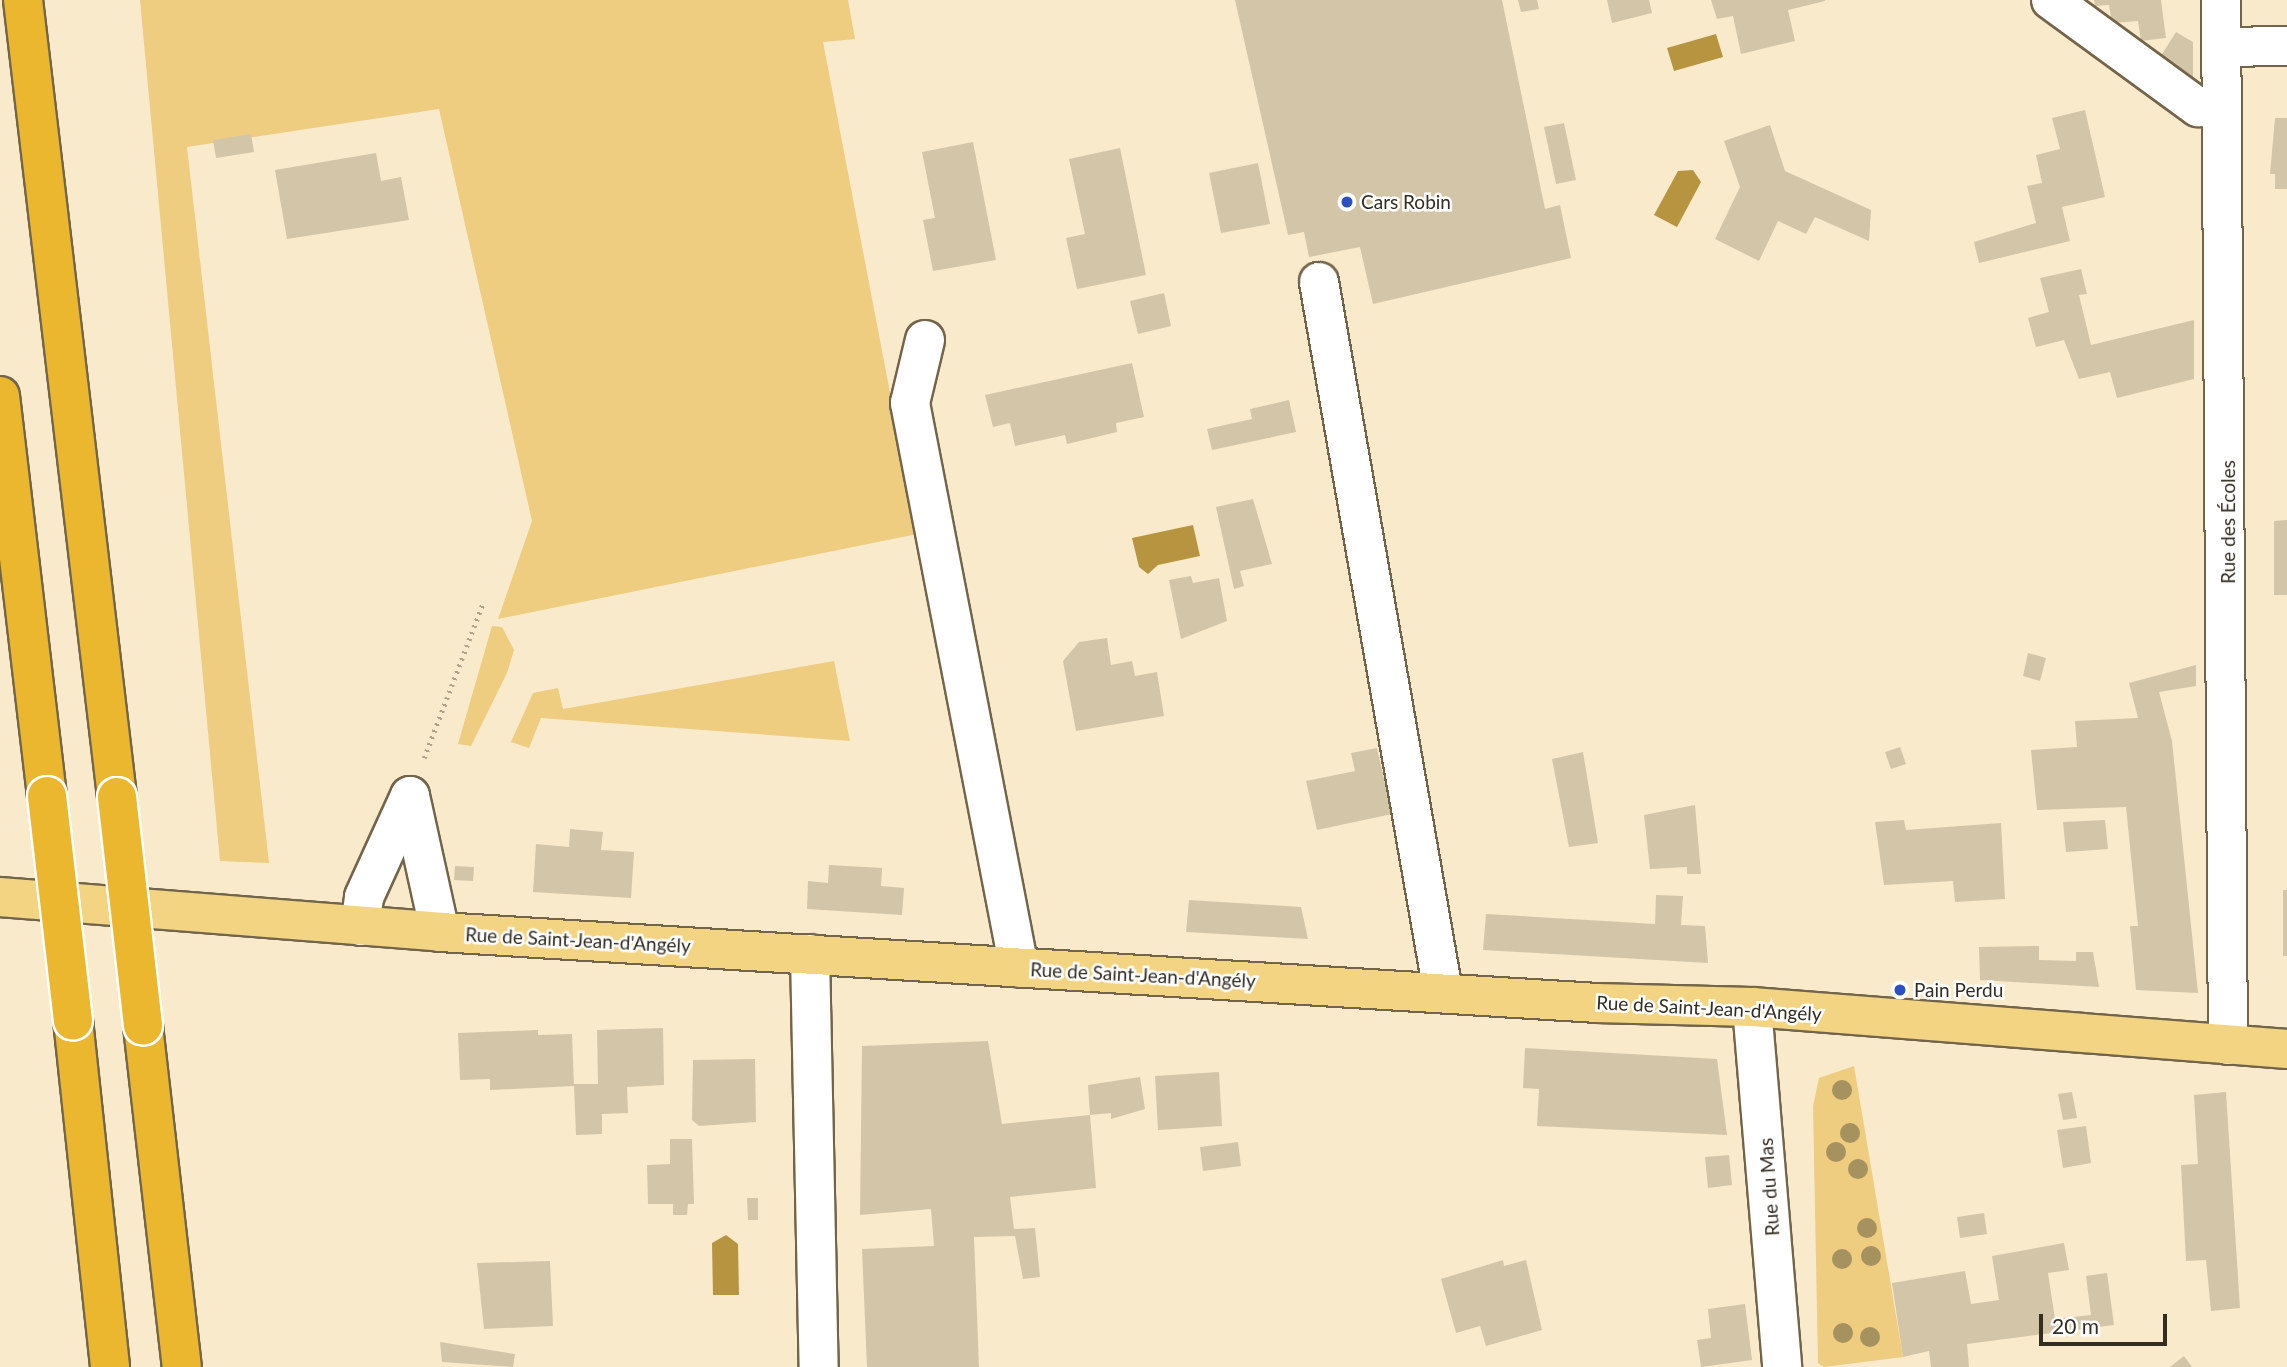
<!DOCTYPE html>
<meta charset="utf-8">
<style>
body{margin:0}
#map{position:relative;width:2287px;height:1367px;overflow:hidden;background:#f9eacc;font-family:Lato,sans-serif}
div>[style]{position:absolute}
[style*='--x']{left:calc(var(--x)*1px);top:calc(var(--y)*1px);width:calc(var(--w)*1px);rotate:calc(var(--a)*1deg)}
.green>*{inset:0;background:#eecc80}
.water>*{inset:0;background:#b7943f}
.building>*{inset:0;background:#d3c5a8}
.path>*{height:4.5px;margin-top:-2.25px;transform-origin:0;background:repeating-linear-gradient(90deg,#aea28b 0 2px,transparent 0 7px)}
.roads{filter:drop-shadow(2px 0 #72654b) drop-shadow(-2px 0 #72654b) drop-shadow(0 2px #72654b) drop-shadow(0 -2px #72654b)}
.minor>*{height:38px;margin:-19px;padding:0 19px;transform-origin:19px;border-radius:19px;background:#fff}
.major>*{height:38px;margin:-19px;padding:0 19px;transform-origin:19px;border-radius:19px;background:#f2d482}
.highway>*{height:38px;margin:-19px;padding:0 19px;transform-origin:19px;border-radius:19px;background:#eab72e}
.bridges{filter:drop-shadow(2px 0 #fff) drop-shadow(-2px 0 #fff) drop-shadow(0 2px #fff) drop-shadow(0 -2px #fff)}
.highway-bridge>*{height:38px;margin:-19px;padding:0 19px;transform-origin:19px;border-radius:19px;background:#eab72e}
.trees>*{width:20px;height:20px;margin:-10px;border-radius:50%;background:#a6925f}
.dots>*{width:19px;height:19px;translate:-50% -50%;box-sizing:border-box;border:4px solid #fff;border-radius:50%}
span{translate:-50% -50%;white-space:nowrap;text-align:center;line-height:1.15;-webkit-text-stroke:5px #fff;paint-order:stroke}
.poi-label{font-size:19px;color:#332d22}
.left{translate:0 -50%;text-align:left}
.street-label{font-size:19px;color:#332d22}
.scale{position:absolute;left:2039px;top:1314px;width:128px;height:32px;box-sizing:border-box;border:4px solid #332d22;border-top:0;padding-left:9px;font-size:21px;line-height:24px;white-space:nowrap;color:#332d22;-webkit-text-stroke:5px #fff;paint-order:stroke}
</style>
<div id="map">
<div class="green">
<div style="clip-path:polygon(140px 0,848px 0,855px 39px,823px 42px,917px 534px,498px 619px,532px 521px,439px 109px,187px 147px,269px 863px,220px 861px)"></div>
<div style="clip-path:polygon(492px 626px,502px 627px,514px 650px,507px 673px,471px 746px,458px 744px)"></div>
<div style="clip-path:polygon(834px 661px,850px 741px,541px 718px,529px 748px,511px 742px,533px 693px,558px 688px,563px 709px)"></div>
<div style="clip-path:polygon(1854px 1066px,1903px 1357px,1824px 1367px,1818px 1363px,1813px 1106px,1819px 1078px)"></div>
</div>
<div class="water">
<div style="clip-path:polygon(1716px 34px,1723px 57px,1674px 71px,1667px 48px)"></div>
<div style="clip-path:polygon(1693px 170px,1701px 182px,1677px 227px,1654px 215px,1678px 171px)"></div>
<div style="clip-path:polygon(1193px 525px,1200px 556px,1158px 565px,1148px 574px,1139px 567px,1132px 538px)"></div>
<div style="clip-path:polygon(726px 1235px,738px 1244px,739px 1295px,713px 1295px,712px 1243px)"></div>
</div>
<div class="building">
<div style="clip-path:polygon(1235px 0,1502px 0,1545px 209px,1560px 205px,1571px 258px,1373px 304px,1360px 247px,1309px 257px,1304px 232px,1288px 235px)"></div>
<div style="clip-path:polygon(1518px 0,1537px 0,1539px 9px,1521px 12px)"></div>
<div style="clip-path:polygon(1607px 0,1649px 0,1652px 13px,1612px 23px)"></div>
<div style="clip-path:polygon(1711px 0,1825px 0,1825px 1px,1788px 10px,1795px 41px,1741px 54px,1733px 16px,1717px 19px)"></div>
<div style="clip-path:polygon(2094px 0,2161px 0,2166px 38px,2141px 41px,2138px 21px,2112px 23px,2109px 5px,2095px 6px)"></div>
<div style="clip-path:polygon(2176px 32px,2193px 42px,2193px 84px,2159px 59px)"></div>
<div style="clip-path:polygon(2085px 110px,2105px 197px,2062px 207px,2070px 241px,1979px 263px,1974px 242px,2036px 223px,2027px 186px,2042px 183px,2036px 155px,2060px 149px,2052px 118px)"></div>
<div style="clip-path:polygon(2275px 118px,2287px 118px,2287px 189px,2275px 189px,2275px 174px,2270px 174px)"></div>
<div style="clip-path:polygon(1564px 123px,1576px 180px,1556px 184px,1544px 127px)"></div>
<div style="clip-path:polygon(1770px 125px,1785px 171px,1871px 210px,1869px 241px,1815px 217px,1806px 234px,1778px 221px,1759px 261px,1715px 239px,1740px 187px,1724px 141px)"></div>
<div style="clip-path:polygon(251px 134px,254px 152px,216px 158px,213px 140px)"></div>
<div style="clip-path:polygon(973px 142px,996px 260px,933px 271px,923px 220px,935px 218px,922px 152px)"></div>
<div style="clip-path:polygon(1120px 148px,1146px 275px,1077px 289px,1066px 238px,1085px 234px,1069px 159px)"></div>
<div style="clip-path:polygon(376px 153px,381px 181px,401px 177px,409px 220px,287px 239px,275px 170px)"></div>
<div style="clip-path:polygon(1258px 163px,1270px 224px,1221px 233px,1209px 173px)"></div>
<div style="clip-path:polygon(2081px 269px,2087px 294px,2079px 295px,2091px 345px,2194px 320px,2194px 379px,2117px 398px,2110px 372px,2079px 379px,2064px 340px,2036px 347px,2028px 318px,2049px 312px,2040px 278px)"></div>
<div style="clip-path:polygon(1164px 293px,1171px 326px,1138px 334px,1130px 301px)"></div>
<div style="clip-path:polygon(1132px 363px,1144px 417px,1116px 423px,1117px 432px,1067px 444px,1065px 435px,1015px 446px,1010px 423px,993px 427px,985px 395px)"></div>
<div style="clip-path:polygon(1289px 400px,1296px 432px,1212px 450px,1207px 429px,1252px 419px,1250px 409px)"></div>
<div style="clip-path:polygon(1253px 499px,1272px 564px,1240px 571px,1244px 586px,1234px 589px,1216px 507px)"></div>
<div style="clip-path:polygon(2287px 520px,2287px 595px,2274px 595px,2274px 521px)"></div>
<div style="clip-path:polygon(1191px 576px,1193px 583px,1219px 578px,1227px 621px,1181px 639px,1169px 580px)"></div>
<div style="clip-path:polygon(1107px 638px,1111px 665px,1132px 661px,1135px 676px,1157px 672px,1164px 716px,1076px 731px,1063px 661px,1079px 642px)"></div>
<div style="clip-path:polygon(2028px 653px,2046px 658px,2040px 681px,2023px 676px)"></div>
<div style="clip-path:polygon(2196px 665px,2196px 686px,2159px 692px,2172px 741px,2198px 993px,2136px 990px,2130px 926px,2138px 926px,2126px 807px,2037px 810px,2031px 750px,2077px 747px,2075px 721px,2138px 718px,2129px 683px)"></div>
<div style="clip-path:polygon(1900px 747px,1906px 764px,1891px 769px,1885px 752px)"></div>
<div style="clip-path:polygon(1377px 748px,1392px 814px,1317px 830px,1306px 781px,1355px 771px,1351px 753px)"></div>
<div style="clip-path:polygon(1583px 752px,1598px 843px,1569px 847px,1552px 759px)"></div>
<div style="clip-path:polygon(1695px 805px,1701px 874px,1687px 874px,1687px 867px,1650px 869px,1644px 815px)"></div>
<div style="clip-path:polygon(1904px 820px,1906px 830px,2001px 823px,2005px 899px,1955px 902px,1953px 881px,1884px 885px,1875px 822px)"></div>
<div style="clip-path:polygon(2105px 820px,2108px 849px,2066px 852px,2063px 822px)"></div>
<div style="clip-path:polygon(570px 829px,603px 832px,601px 850px,634px 852px,631px 898px,533px 892px,536px 844px,569px 847px)"></div>
<div style="clip-path:polygon(829px 865px,882px 868px,881px 886px,904px 888px,902px 915px,807px 909px,808px 881px,828px 883px)"></div>
<div style="clip-path:polygon(455px 866px,474px 867px,473px 881px,454px 880px)"></div>
<div style="clip-path:polygon(2283px 890px,2287px 890px,2287px 956px,2283px 956px)"></div>
<div style="clip-path:polygon(1656px 895px,1683px 896px,1681px 925px,1705px 926px,1708px 963px,1483px 950px,1486px 914px,1655px 924px)"></div>
<div style="clip-path:polygon(1189px 900px,1301px 907px,1308px 939px,1186px 932px)"></div>
<div style="clip-path:polygon(2039px 946px,2039px 960px,2076px 961px,2076px 952px,2093px 952px,2099px 987px,1980px 980px,1979px 947px)"></div>
<div style="clip-path:polygon(663px 1028px,664px 1085px,627px 1087px,628px 1113px,602px 1114px,602px 1134px,576px 1135px,574px 1084px,598px 1084px,597px 1030px)"></div>
<div style="clip-path:polygon(538px 1030px,538px 1035px,572px 1034px,574px 1086px,490px 1090px,490px 1079px,460px 1080px,458px 1033px)"></div>
<div style="clip-path:polygon(988px 1041px,1002px 1124px,1090px 1115px,1088px 1085px,1140px 1077px,1145px 1109px,1111px 1119px,1111px 1113px,1090px 1115px,1096px 1188px,1010px 1197px,1014px 1229px,1035px 1228px,1040px 1277px,1023px 1279px,1015px 1236px,974px 1237px,979px 1367px,867px 1367px,862px 1249px,934px 1246px,931px 1209px,860px 1215px,862px 1046px)"></div>
<div style="clip-path:polygon(1525px 1048px,1717px 1059px,1727px 1135px,1537px 1126px,1539px 1089px,1523px 1088px)"></div>
<div style="clip-path:polygon(755px 1059px,756px 1122px,699px 1126px,692px 1120px,693px 1060px)"></div>
<div style="clip-path:polygon(1219px 1072px,1222px 1126px,1158px 1130px,1155px 1076px)"></div>
<div style="clip-path:polygon(2072px 1092px,2077px 1118px,2063px 1120px,2058px 1094px)"></div>
<div style="clip-path:polygon(2226px 1092px,2240px 1308px,2211px 1311px,2206px 1260px,2186px 1261px,2181px 1165px,2198px 1164px,2194px 1095px)"></div>
<div style="clip-path:polygon(2086px 1126px,2091px 1163px,2063px 1168px,2057px 1130px)"></div>
<div style="clip-path:polygon(670px 1139px,692px 1139px,694px 1204px,688px 1204px,687px 1215px,673px 1215px,673px 1204px,648px 1204px,647px 1165px,670px 1164px)"></div>
<div style="clip-path:polygon(1238px 1142px,1241px 1166px,1203px 1171px,1200px 1147px)"></div>
<div style="clip-path:polygon(1729px 1155px,1732px 1185px,1708px 1188px,1705px 1157px)"></div>
<div style="clip-path:polygon(747px 1198px,758px 1198px,758px 1220px,748px 1220px)"></div>
<div style="clip-path:polygon(1984px 1213px,1987px 1234px,1960px 1238px,1957px 1217px)"></div>
<div style="clip-path:polygon(2064px 1243px,2069px 1270px,2048px 1273px,2055px 1319px,2091px 1315px,2086px 1276px,2107px 1273px,2114px 1325px,1967px 1344px,1969px 1367px,1931px 1367px,1929px 1351px,1903px 1357px,1892px 1283px,1965px 1271px,1971px 1304px,1999px 1300px,1992px 1256px)"></div>
<div style="clip-path:polygon(1503px 1260px,1504px 1266px,1526px 1260px,1542px 1330px,1486px 1346px,1480px 1326px,1456px 1333px,1441px 1279px)"></div>
<div style="clip-path:polygon(550px 1261px,553px 1326px,484px 1329px,477px 1263px)"></div>
<div style="clip-path:polygon(1745px 1304px,1752px 1360px,1701px 1367px,1697px 1340px,1711px 1338px,1708px 1309px)"></div>
<div style="clip-path:polygon(440px 1342px,515px 1354px,513px 1367px,442px 1362px)"></div>
<div style="clip-path:polygon(2184px 1356px,2192px 1367px,2170px 1367px)"></div>
</div>
<div class="path">
<div style="--x:424;--y:758;--w:164;--a:-69.2"></div>
</div>
<div class="roads">
<div class="minor">
<div style="--x:2051;--y:0;--w:182;--a:36.1"></div>
<div style="--x:2198;--y:107;--w:23;--a:2"></div>
<div style="--x:2221;--y:0;--w:1045;--a:89.62"></div>
<div style="--x:2222;--y:47;--w:65;--a:-0.9"></div>
<div style="--x:1319;--y:282;--w:721;--a:80.09"></div>
<div style="--x:925;--y:340;--w:65;--a:103.4"></div>
<div style="--x:910;--y:403;--w:575;--a:79.08"></div>
<div style="--x:410;--y:796;--w:139;--a:77.6"></div>
<div style="--x:360;--y:926;--w:29;--a:-82"></div>
<div style="--x:364;--y:897;--w:111;--a:-65.5"></div>
<div style="--x:810;--y:954;--w:413;--a:88.8"></div>
<div style="--x:1752;--y:1007;--w:361;--a:85.2"></div>
</div>
<div class="major">
<div style="--x:0;--y:897;--w:441;--a:4.5"></div>
<div style="--x:440;--y:932;--w:1158;--a:3.51"></div>
<div style="--x:1596;--y:1003;--w:156;--a:1.5"></div>
<div style="--x:1752;--y:1007;--w:537;--a:4.49"></div>
</div>
<div class="highway">
<div style="--x:23;--y:0;--w:803;--a:83.27"></div>
<div style="--x:0;--y:396;--w:403;--a:83.3"></div>
<div style="--x:73;--y:1020;--w:349;--a:83.9"></div>
<div style="--x:143;--y:1026;--w:343;--a:83.5"></div>
</div>
</div>
<div class="bridges">
<div class="highway-bridge">
<div style="--x:47;--y:796;--w:226;--a:83.4"></div>
<div style="--x:117;--y:797;--w:230;--a:83.5"></div>
</div>
</div>
<div class="trees">
<div style="left:1842px;top:1090px"></div>
<div style="left:1850px;top:1133px"></div>
<div style="left:1836px;top:1152px"></div>
<div style="left:1858px;top:1169px"></div>
<div style="left:1867px;top:1228px"></div>
<div style="left:1871px;top:1256px"></div>
<div style="left:1842px;top:1259px"></div>
<div style="left:1843px;top:1333px"></div>
<div style="left:1870px;top:1337px"></div>
</div>
<div class="dots">
<div style="left:1347px;top:202px;background:#2c50bf"></div>
<div style="left:1900px;top:990px;background:#2c50bf"></div>
</div>
<div class="poi-label">
<span class="left" style="left:1361px;top:202px">Cars Robin</span>
<span class="left" style="left:1914px;top:990px">Pain Perdu</span>
</div>
<div class="street-label">
<span style="left:2228px;top:522px;rotate:-90deg">Rue des Écoles</span>
<span style="left:578px;top:940px;rotate:3deg">Rue de Saint-Jean-d'Angély</span>
<span style="left:1143px;top:975px;rotate:3deg">Rue de Saint-Jean-d'Angély</span>
<span style="left:1709px;top:1008px;rotate:3deg">Rue de Saint-Jean-d'Angély</span>
<span style="left:1769px;top:1187px;rotate:-94deg">Rue du Mas</span>
</div>
<div class="scale">20 m</div>
</div>
